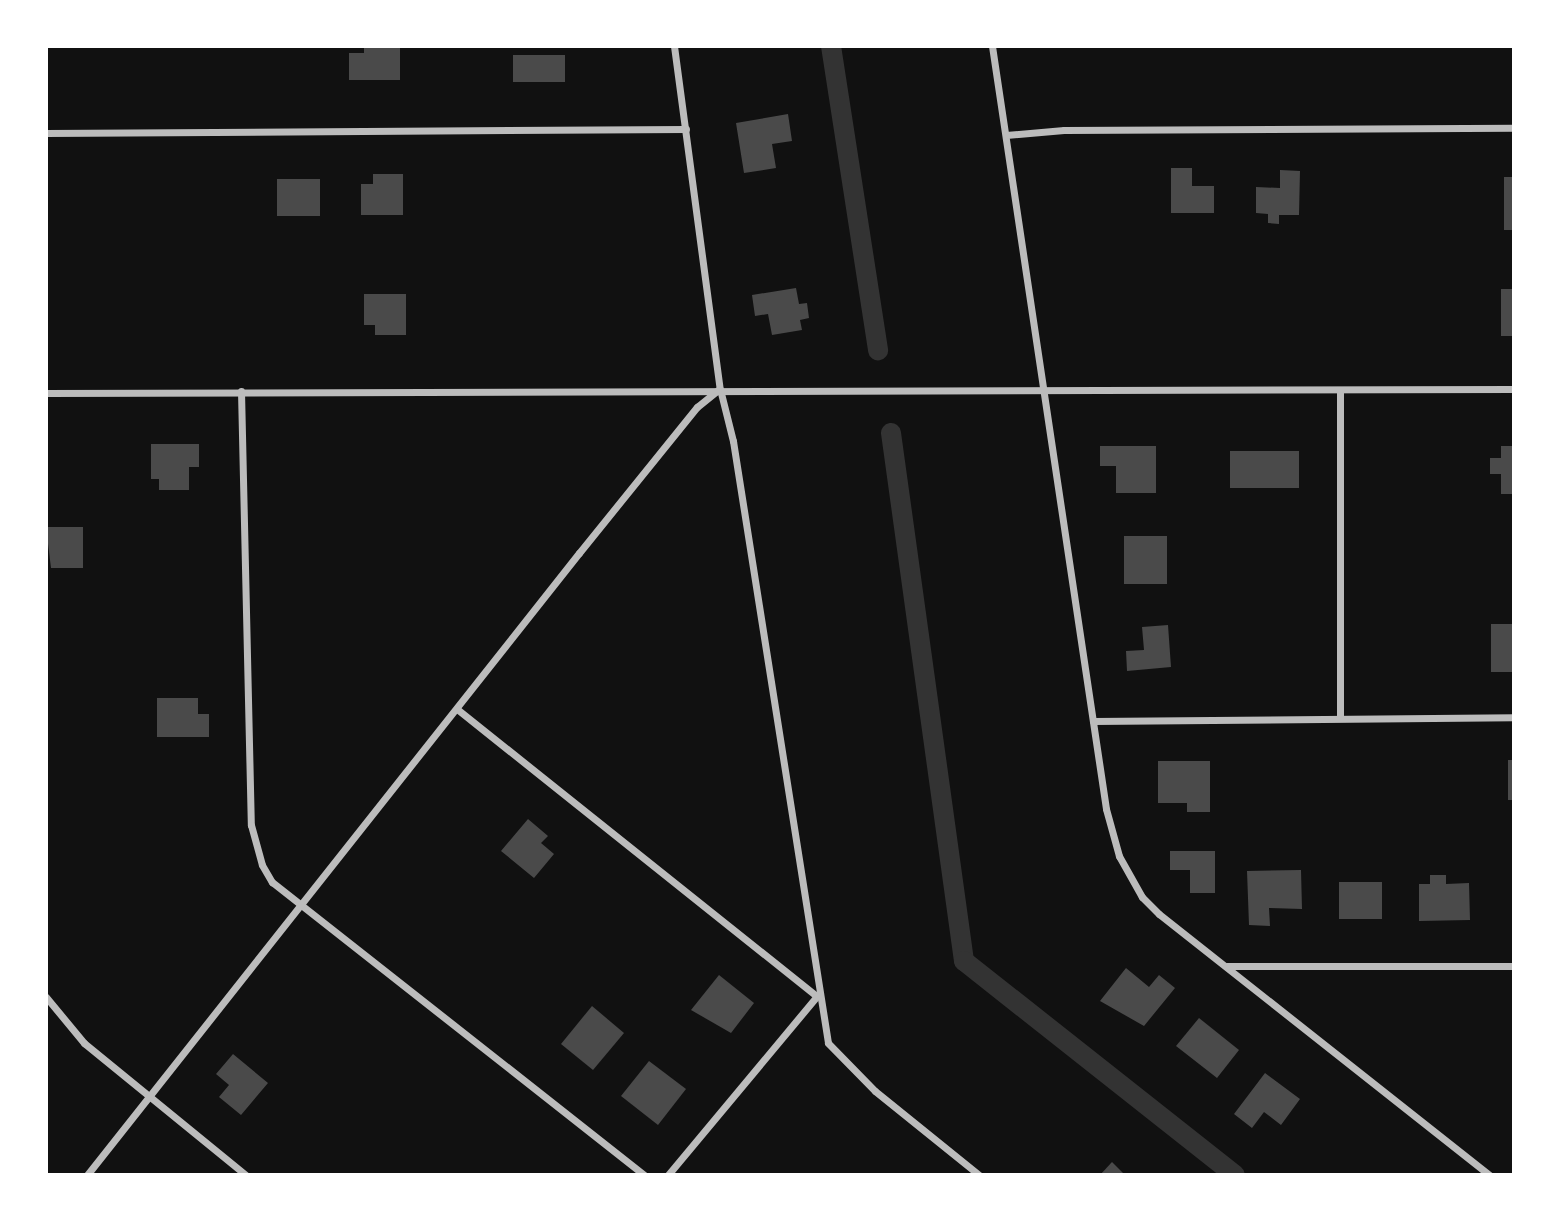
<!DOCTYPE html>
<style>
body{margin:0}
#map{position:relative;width:1560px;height:1221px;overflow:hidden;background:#111;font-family:"Sofia Sans Condensed",sans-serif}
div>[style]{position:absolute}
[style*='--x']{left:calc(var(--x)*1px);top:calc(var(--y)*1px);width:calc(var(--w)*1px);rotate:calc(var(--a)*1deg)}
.canal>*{height:20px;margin:-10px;padding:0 10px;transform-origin:10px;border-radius:10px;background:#333}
.building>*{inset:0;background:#4a4a4a}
.minor>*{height:7px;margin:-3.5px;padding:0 3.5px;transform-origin:3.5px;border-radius:3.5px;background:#bcbcbc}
span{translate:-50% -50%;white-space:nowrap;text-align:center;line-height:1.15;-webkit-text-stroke:6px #fff;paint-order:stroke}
.frame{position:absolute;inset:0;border:48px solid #fff;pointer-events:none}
</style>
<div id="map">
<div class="canal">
<div style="--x:831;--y:46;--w:308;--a:81.2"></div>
<div style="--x:891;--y:433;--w:533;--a:82.13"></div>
<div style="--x:964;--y:961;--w:345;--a:38.3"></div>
</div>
<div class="building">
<div style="clip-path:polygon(364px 46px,400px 46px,400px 80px,349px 80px,349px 53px,364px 53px)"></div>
<div style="clip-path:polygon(513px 55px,565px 55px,565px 82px,513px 82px)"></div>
<div style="clip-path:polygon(788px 114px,792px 141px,772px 144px,776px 168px,744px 173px,736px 123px)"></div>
<div style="clip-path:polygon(1171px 168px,1192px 168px,1192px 186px,1214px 186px,1214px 213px,1171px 213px)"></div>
<div style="clip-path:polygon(1280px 170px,1300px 171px,1299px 215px,1279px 215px,1279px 224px,1268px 223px,1268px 214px,1256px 213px,1256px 187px,1280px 188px)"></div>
<div style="clip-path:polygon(373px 174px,403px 174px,403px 215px,361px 215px,361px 184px,373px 184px)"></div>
<div style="clip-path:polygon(1504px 177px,1514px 177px,1514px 230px,1504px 230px)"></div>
<div style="clip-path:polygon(277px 179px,320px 179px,320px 216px,277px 216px)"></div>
<div style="clip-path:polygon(796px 288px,799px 304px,807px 303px,809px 318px,800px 320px,802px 330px,772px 335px,768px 314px,755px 316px,752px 295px)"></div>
<div style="clip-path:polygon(1501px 289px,1514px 289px,1514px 336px,1501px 336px)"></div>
<div style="clip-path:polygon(364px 294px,406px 294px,406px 335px,375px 335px,375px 325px,364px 325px)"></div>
<div style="clip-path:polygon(151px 444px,199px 444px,199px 467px,189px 467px,189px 490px,159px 490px,159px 479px,151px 479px)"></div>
<div style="clip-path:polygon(1100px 446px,1156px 446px,1156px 493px,1116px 493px,1116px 466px,1100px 466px)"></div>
<div style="clip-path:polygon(1501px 446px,1514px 446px,1514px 494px,1501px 494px,1501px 474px,1490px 474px,1490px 458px,1501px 458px)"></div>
<div style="clip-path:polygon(1230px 451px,1299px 451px,1299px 488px,1230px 488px)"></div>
<div style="clip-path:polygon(46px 527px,83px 527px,83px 568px,51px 568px)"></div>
<div style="clip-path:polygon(1124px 536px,1167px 536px,1167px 584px,1124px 584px)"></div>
<div style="clip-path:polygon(1491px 624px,1514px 624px,1514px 672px,1491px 672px)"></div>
<div style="clip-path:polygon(1168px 625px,1171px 667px,1127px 671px,1126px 651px,1144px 650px,1142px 627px)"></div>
<div style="clip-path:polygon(157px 698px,198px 698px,198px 714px,209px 714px,209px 737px,157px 737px)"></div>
<div style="clip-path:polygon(1508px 760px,1514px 760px,1514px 800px,1508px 800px)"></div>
<div style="clip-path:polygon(1158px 761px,1210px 761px,1210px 812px,1187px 812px,1187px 803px,1158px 803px)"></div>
<div style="clip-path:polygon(528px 819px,548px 836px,541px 843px,554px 854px,534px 878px,501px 851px)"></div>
<div style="clip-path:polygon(1170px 851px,1215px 851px,1215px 893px,1190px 893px,1190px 870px,1170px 870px)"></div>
<div style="clip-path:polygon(1301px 870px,1302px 909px,1269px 908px,1270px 926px,1249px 925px,1247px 871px)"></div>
<div style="clip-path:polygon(1430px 875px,1446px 875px,1446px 884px,1469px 883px,1470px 920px,1419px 921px,1419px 884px,1430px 884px)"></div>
<div style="clip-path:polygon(1339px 882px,1382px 882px,1382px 919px,1339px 919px)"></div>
<div style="clip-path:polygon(1126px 968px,1149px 987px,1159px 975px,1175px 988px,1144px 1026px,1100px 1001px)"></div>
<div style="clip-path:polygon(719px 975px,754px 1003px,731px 1033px,691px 1010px)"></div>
<div style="clip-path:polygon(592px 1006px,624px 1033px,593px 1070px,561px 1044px)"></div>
<div style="clip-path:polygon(1199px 1018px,1239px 1050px,1217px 1078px,1176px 1046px)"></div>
<div style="clip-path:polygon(233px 1054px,268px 1083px,241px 1115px,219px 1097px,229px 1085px,216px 1074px)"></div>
<div style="clip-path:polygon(649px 1061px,686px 1089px,658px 1125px,621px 1096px)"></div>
<div style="clip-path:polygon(1265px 1073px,1300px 1099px,1281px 1125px,1264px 1112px,1252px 1128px,1234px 1114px)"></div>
<div style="clip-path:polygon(1112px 1162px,1125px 1175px,1100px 1175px)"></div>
</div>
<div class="minor">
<div style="--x:674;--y:46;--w:346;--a:82.4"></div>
<div style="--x:720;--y:389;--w:54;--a:76"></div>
<div style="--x:733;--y:441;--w:609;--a:81.03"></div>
<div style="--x:828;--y:1043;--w:67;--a:45.6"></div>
<div style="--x:875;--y:1091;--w:134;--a:38.9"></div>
<div style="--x:992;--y:46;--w:771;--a:81.5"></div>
<div style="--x:1106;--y:809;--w:49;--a:74.5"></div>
<div style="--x:1119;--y:856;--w:47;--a:60.7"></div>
<div style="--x:1142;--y:897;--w:24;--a:45"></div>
<div style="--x:1159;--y:914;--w:421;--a:38.3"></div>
<div style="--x:46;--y:133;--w:640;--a:-0.36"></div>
<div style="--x:1006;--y:135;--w:58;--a:-4.9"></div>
<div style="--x:1064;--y:130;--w:450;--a:-0.3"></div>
<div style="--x:1340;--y:390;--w:328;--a:90"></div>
<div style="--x:241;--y:391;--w:434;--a:88.7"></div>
<div style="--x:251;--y:825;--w:41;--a:74.6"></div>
<div style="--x:262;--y:865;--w:20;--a:60"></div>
<div style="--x:272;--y:882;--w:474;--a:38.2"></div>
<div style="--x:46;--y:393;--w:1468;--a:-0.16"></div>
<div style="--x:457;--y:709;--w:460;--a:38.6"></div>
<div style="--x:817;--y:996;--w:233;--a:129.8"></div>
<div style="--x:1093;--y:721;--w:421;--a:-0.5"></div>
<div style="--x:1227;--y:966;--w:287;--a:0"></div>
<div style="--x:46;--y:997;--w:60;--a:50.4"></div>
<div style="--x:84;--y:1043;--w:209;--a:39.2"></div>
<div style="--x:87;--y:1175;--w:793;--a:-51.66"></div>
<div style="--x:579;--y:553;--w:188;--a:-51.1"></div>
<div style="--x:697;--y:407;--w:27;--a:-39"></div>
</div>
<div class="frame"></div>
</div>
